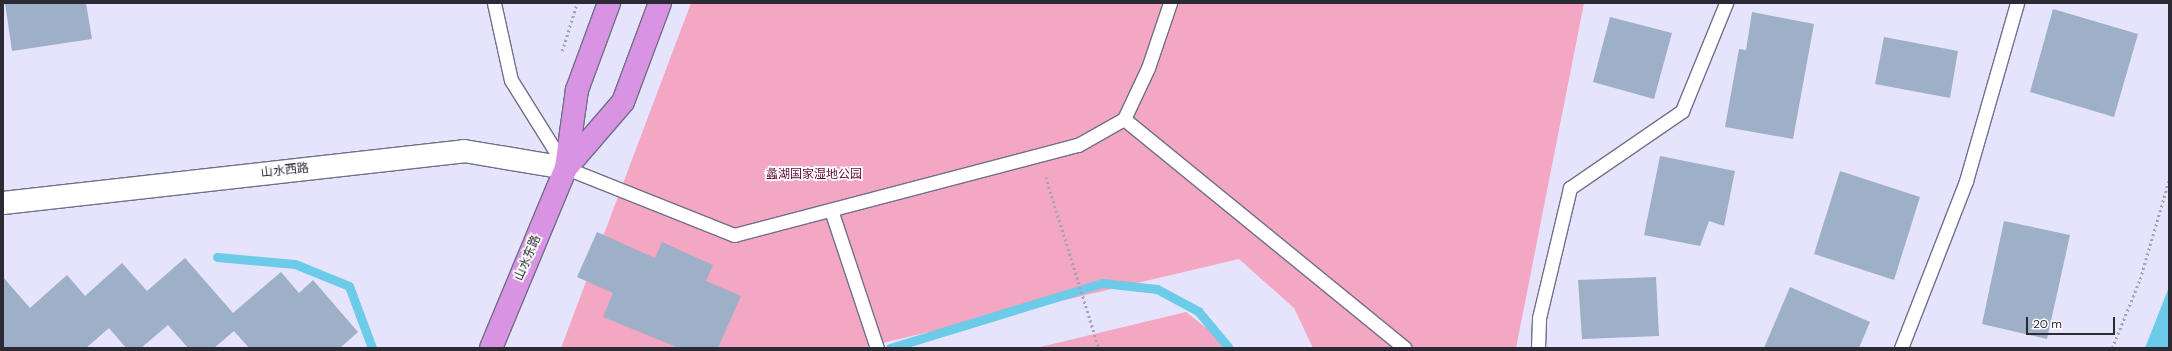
<!DOCTYPE html>
<meta charset="utf-8">
<style>
body{margin:0}
#map{position:relative;width:2172px;height:351px;overflow:hidden;background:#e5e4fc;font-family:"DM Sans","Noto Sans SC",sans-serif}
div>[style]{position:absolute}
[style*='--x']{left:calc(var(--x)*1px);top:calc(var(--y)*1px);width:calc(var(--w)*1px);rotate:calc(var(--a)*1deg)}
.green>*{inset:0;background:#f3a7c2}
.water>*{inset:0;background:#6ccbe8}
.stream>*{height:9px;margin:-4.5px;padding:0 4.5px;transform-origin:4.5px;border-radius:4.5px;background:#6ccbe8}
.building>*{inset:0;background:#9db0c8}
.path>*{height:2.5px;margin-top:-1.25px;transform-origin:0;background:repeating-linear-gradient(90deg,#a4a3b6 0 2px,transparent 0 5px)}
.roads{filter:drop-shadow(1px 0 #716f8a) drop-shadow(-1px 0 #716f8a) drop-shadow(0 1px #716f8a) drop-shadow(0 -1px #716f8a)}
.service>*{height:13px;margin:-6.5px;padding:0 6.5px;transform-origin:6.5px;border-radius:6.5px;background:#fff}
.tertiary>*{height:22px;margin:-11px;padding:0 11px;transform-origin:11px;border-radius:11px;background:#fff}
.trunk>*{height:22px;margin:-11px;padding:0 11px;transform-origin:11px;border-radius:11px;background:#d893e3}
span{translate:-50% -50%;white-space:nowrap;text-align:center;line-height:1.15;-webkit-text-stroke:3.5px #fff;paint-order:stroke}
.street-label{font-size:12px;color:#2b2a35}
.park-label{font-size:12px;color:#650939}
.frame{position:absolute;inset:0;border:4px solid #2b2a35;pointer-events:none}
.scale{position:absolute;left:2026px;top:317px;width:89px;height:18px;box-sizing:border-box;border:2px solid #2b2a35;border-top:0;padding-left:5px;font-size:12px;line-height:14px;white-space:nowrap;color:#2b2a35;-webkit-text-stroke:3px #fff;paint-order:stroke}
</style>
<div id="map">
<div class="green">
<div style="clip-path:polygon(691px 3px,1584px 3px,1516px 348px,1313px 348px,1294px 308px,1239px 259px,861px 348px,561px 348px)"></div>
<div style="clip-path:polygon(1186px 312px,1232px 348px,1036px 348px)"></div>
</div>
<div class="water">
<div style="clip-path:polygon(2169px 287px,2169px 348px,2145px 348px)"></div>
</div>
<div class="stream">
<div style="--x:217;--y:257;--w:78;--a:5.1"></div>
<div style="--x:295;--y:264;--w:58;--a:22.2"></div>
<div style="--x:349;--y:286;--w:66;--a:69.6"></div>
<div style="--x:890;--y:348;--w:223;--a:-17"></div>
<div style="--x:1103;--y:283;--w:54;--a:6.3"></div>
<div style="--x:1157;--y:289;--w:47;--a:28.2"></div>
<div style="--x:1198;--y:311;--w:48;--a:50"></div>
</div>
<div class="building">
<div style="clip-path:polygon(5px 3px,86px 3px,92px 39px,12px 51px)"></div>
<div style="clip-path:polygon(2053px 9px,2138px 34px,2114px 117px,2030px 92px)"></div>
<div style="clip-path:polygon(1752px 12px,1814px 24px,1793px 139px,1725px 127px,1739px 49px,1746px 50px)"></div>
<div style="clip-path:polygon(1610px 17px,1672px 33px,1654px 99px,1593px 82px)"></div>
<div style="clip-path:polygon(1884px 37px,1958px 51px,1950px 98px,1875px 84px)"></div>
<div style="clip-path:polygon(1660px 156px,1735px 171px,1724px 226px,1709px 221px,1700px 246px,1644px 235px)"></div>
<div style="clip-path:polygon(1840px 171px,1920px 197px,1894px 280px,1814px 254px)"></div>
<div style="clip-path:polygon(2004px 221px,2070px 235px,2047px 339px,1982px 324px)"></div>
<div style="clip-path:polygon(597px 232px,655px 258px,662px 242px,713px 265px,706px 281px,741px 296px,718px 348px,679px 348px,603px 317px,613px 293px,577px 277px)"></div>
<div style="clip-path:polygon(185px 258px,233px 313px,281px 272px,299px 293px,313px 280px,358px 332px,340px 348px,249px 348px,234px 331px,214px 348px,188px 348px,168px 325px,141px 348px,126px 348px,109px 328px,86px 348px,3px 348px,3px 277px,30px 308px,67px 275px,85px 296px,122px 263px,147px 291px)"></div>
<div style="clip-path:polygon(1656px 277px,1659px 336px,1582px 339px,1578px 280px)"></div>
<div style="clip-path:polygon(1790px 287px,1870px 322px,1859px 348px,1764px 348px)"></div>
</div>
<div class="path">
<div style="--x:562;--y:51;--w:50;--a:-72.6"></div>
<div style="--x:1046;--y:177;--w:179;--a:72.8"></div>
<div style="--x:2112;--y:348;--w:74;--a:-67.9"></div>
<div style="--x:2140;--y:279;--w:103;--a:-73.7"></div>
</div>
<div class="roads">
<div class="service">
<div style="--x:494;--y:3;--w:79;--a:77.6"></div>
<div style="--x:511;--y:80;--w:104;--a:58"></div>
<div style="--x:566;--y:168;--w:181;--a:21.7"></div>
<div style="--x:734;--y:235;--w:356;--a:-14.7"></div>
<div style="--x:1078;--y:145;--w:53;--a:-29.5"></div>
<div style="--x:1124;--y:119;--w:56;--a:-64.8"></div>
<div style="--x:1148;--y:68;--w:69;--a:-71.3"></div>
<div style="--x:1124;--y:119;--w:362;--a:39.2"></div>
<div style="--x:831;--y:210;--w:145;--a:71.6"></div>
<div style="--x:1538;--y:348;--w:30;--a:-88"></div>
<div style="--x:1539;--y:318;--w:134;--a:-76.6"></div>
<div style="--x:1570;--y:188;--w:136;--a:-34.5"></div>
<div style="--x:1682;--y:111;--w:117;--a:-67.8"></div>
<div style="--x:1901;--y:348;--w:179;--a:-68.7"></div>
<div style="--x:1966;--y:181;--w:185;--a:-74"></div>
</div>
<div class="tertiary">
<div style="--x:3;--y:203;--w:464;--a:-6.4"></div>
<div style="--x:464;--y:151;--w:103;--a:9.5"></div>
</div>
<div class="trunk">
<div style="--x:566;--y:168;--w:87;--a:-49.2"></div>
<div style="--x:623;--y:102;--w:106;--a:-69.5"></div>
<div style="--x:491;--y:348;--w:195;--a:-67.4"></div>
<div style="--x:566;--y:168;--w:79;--a:-82"></div>
<div style="--x:577;--y:90;--w:93;--a:-69.8"></div>
</div>
</div>
<div class="street-label">
<span style="left:285px;top:171px;rotate:-6deg">山水西路</span>
<span style="left:528px;top:258px;rotate:-67deg">山水东路</span>
</div>
<div class="park-label">
<span style="left:814px;top:175px">蠡湖国家湿地公园</span>
</div>
<div class="frame"></div>
<div class="scale">20 m</div>
</div>
